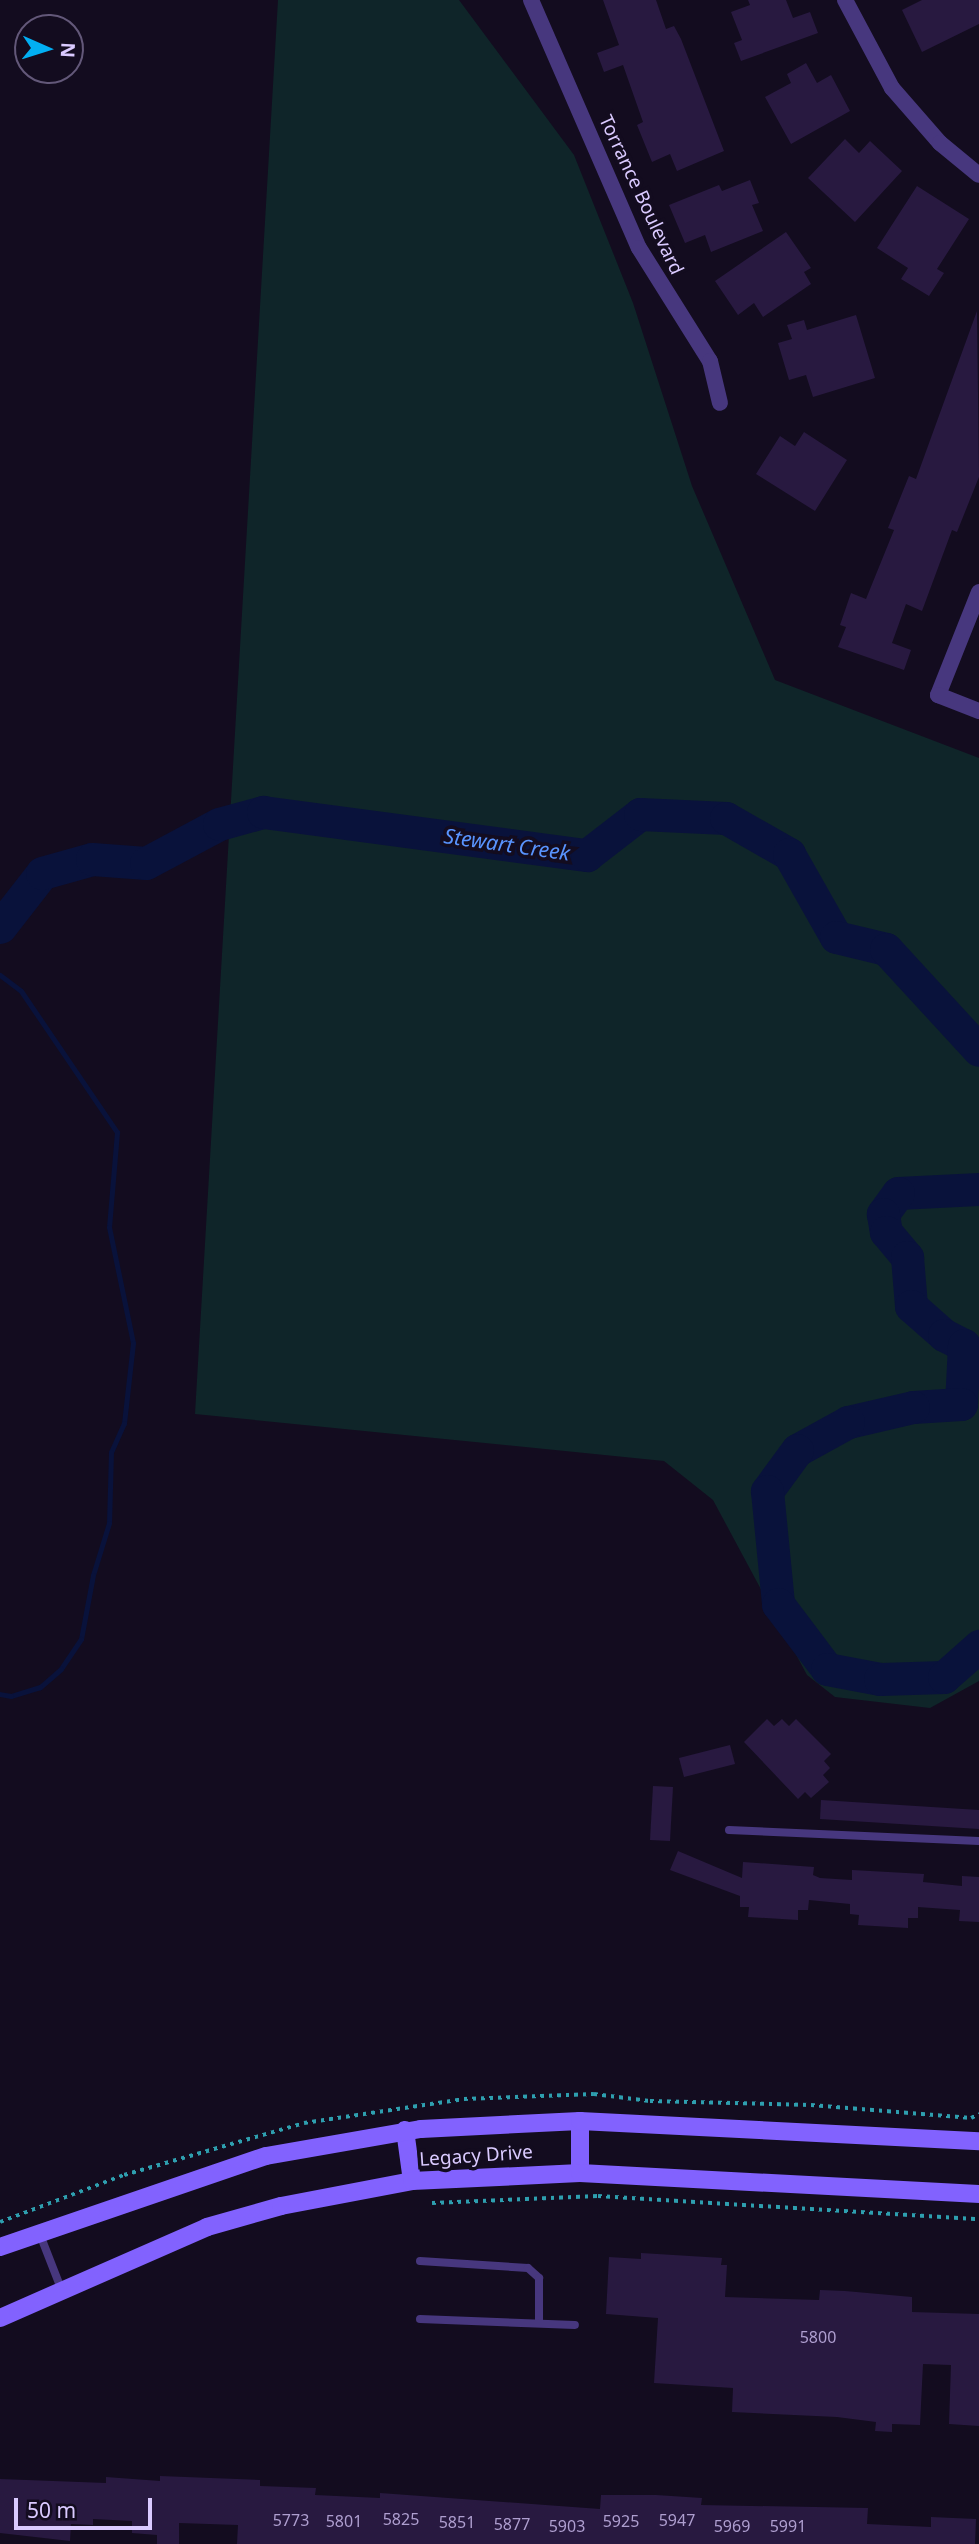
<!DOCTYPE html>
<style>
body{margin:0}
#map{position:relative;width:979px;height:2544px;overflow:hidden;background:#130c1f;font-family:"Noto Sans",sans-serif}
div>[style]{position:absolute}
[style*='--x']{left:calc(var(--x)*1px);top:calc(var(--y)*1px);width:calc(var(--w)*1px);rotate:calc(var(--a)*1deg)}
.green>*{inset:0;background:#0f2529}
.stream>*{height:5px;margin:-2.5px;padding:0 2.5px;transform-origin:2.5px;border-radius:2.5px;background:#09123b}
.river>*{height:33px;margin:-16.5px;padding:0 16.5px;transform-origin:16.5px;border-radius:16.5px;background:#09123b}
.building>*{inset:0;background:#281940}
.path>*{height:3.5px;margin-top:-1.75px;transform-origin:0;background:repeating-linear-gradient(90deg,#2e9faf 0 3.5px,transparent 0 8.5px)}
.service>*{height:8px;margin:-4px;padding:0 4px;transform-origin:4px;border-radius:4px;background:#47377e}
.minor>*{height:16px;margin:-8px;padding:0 8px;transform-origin:8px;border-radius:8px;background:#47377e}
.secondary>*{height:18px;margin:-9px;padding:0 9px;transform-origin:9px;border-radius:9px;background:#8262fe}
span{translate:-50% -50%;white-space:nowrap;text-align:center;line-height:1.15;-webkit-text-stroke:7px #130c1f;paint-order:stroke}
.number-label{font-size:16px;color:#ae9ecf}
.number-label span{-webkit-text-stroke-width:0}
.street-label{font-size:19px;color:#dacaff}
.water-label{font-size:21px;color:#5994fe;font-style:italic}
.north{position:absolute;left:14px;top:14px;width:70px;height:70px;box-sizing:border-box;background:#130c1f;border:2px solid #635879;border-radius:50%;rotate:93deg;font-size:19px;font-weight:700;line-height:28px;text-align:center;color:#dacaff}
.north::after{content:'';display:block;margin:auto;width:24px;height:32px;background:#02aff3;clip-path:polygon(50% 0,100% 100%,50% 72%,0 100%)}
.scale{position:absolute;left:14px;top:2498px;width:138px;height:32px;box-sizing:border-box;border:4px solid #dacaff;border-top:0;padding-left:9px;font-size:21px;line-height:24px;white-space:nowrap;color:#dacaff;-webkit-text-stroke:5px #130c1f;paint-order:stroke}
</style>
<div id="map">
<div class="green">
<div style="clip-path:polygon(278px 0,459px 0,574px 155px,633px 303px,692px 486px,775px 680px,979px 758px,979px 1681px,930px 1708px,835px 1697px,807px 1675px,713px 1500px,664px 1461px,195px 1414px)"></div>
</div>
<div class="stream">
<div style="--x:0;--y:975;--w:26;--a:37"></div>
<div style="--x:21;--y:991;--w:171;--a:55.8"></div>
<div style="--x:117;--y:1132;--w:95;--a:94.8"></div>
<div style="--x:109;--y:1227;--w:118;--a:78.3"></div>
<div style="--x:133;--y:1343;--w:81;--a:96.4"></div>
<div style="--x:124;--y:1423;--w:32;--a:114"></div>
<div style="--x:111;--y:1452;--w:71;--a:91.6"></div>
<div style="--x:109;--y:1523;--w:54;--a:107.1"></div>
<div style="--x:93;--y:1575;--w:65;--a:100.6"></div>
<div style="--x:81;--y:1639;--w:36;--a:124"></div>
<div style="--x:61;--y:1669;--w:28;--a:139"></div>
<div style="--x:40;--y:1687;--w:30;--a:163"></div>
<div style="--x:11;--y:1696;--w:11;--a:-170"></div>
</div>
<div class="river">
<div style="--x:0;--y:927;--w:68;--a:-52.1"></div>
<div style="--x:42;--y:873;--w:52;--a:-15.6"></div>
<div style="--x:92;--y:859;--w:54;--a:4.2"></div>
<div style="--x:146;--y:863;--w:83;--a:-28.1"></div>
<div style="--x:219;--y:824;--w:46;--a:-15.3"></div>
<div style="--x:263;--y:812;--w:327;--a:7.6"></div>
<div style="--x:587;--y:855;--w:67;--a:-37.7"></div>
<div style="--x:640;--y:814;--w:86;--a:2.7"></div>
<div style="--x:726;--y:818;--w:73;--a:29.7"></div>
<div style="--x:789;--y:854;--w:95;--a:60.5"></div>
<div style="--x:836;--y:937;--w:51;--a:13.5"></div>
<div style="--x:886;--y:949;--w:137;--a:47.4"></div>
<div style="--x:979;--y:1189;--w:81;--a:177.2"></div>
<div style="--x:898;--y:1193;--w:26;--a:126"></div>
<div style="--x:883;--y:1214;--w:18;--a:81"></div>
<div style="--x:886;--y:1232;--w:33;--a:50"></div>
<div style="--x:907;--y:1257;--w:49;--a:85.3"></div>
<div style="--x:911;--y:1306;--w:44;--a:41.3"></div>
<div style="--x:944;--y:1335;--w:22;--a:27"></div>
<div style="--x:964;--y:1345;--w:59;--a:92.9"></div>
<div style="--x:961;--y:1404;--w:48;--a:176.4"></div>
<div style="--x:913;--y:1407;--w:67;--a:167"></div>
<div style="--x:848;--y:1422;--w:58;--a:151.2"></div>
<div style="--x:797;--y:1450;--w:51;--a:126.2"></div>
<div style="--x:767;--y:1491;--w:114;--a:84.4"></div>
<div style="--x:778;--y:1604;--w:81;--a:53"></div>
<div style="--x:827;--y:1669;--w:54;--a:10.7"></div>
<div style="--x:880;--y:1679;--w:64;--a:-1.8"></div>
<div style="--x:944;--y:1677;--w:47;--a:-41.5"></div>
</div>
<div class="building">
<div style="clip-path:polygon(603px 0,656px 0,666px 29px,674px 26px,681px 39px,724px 151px,677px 171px,670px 154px,652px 162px,637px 125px,643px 122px,623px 65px,604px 72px,597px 53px,619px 45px)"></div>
<div style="clip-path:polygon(748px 0,786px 0,793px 18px,810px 12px,818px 33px,741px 61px,734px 43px,742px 40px,731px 12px,750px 5px)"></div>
<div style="clip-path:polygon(922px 0,979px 0,979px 24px,922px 52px,902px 10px)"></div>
<div style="clip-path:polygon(806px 63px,817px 83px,831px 75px,850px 111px,791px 144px,765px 97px,791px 83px,787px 74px)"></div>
<div style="clip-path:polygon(845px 139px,859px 153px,870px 141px,902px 171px,855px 222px,808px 178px)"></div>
<div style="clip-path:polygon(750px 180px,759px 203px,752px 205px,763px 231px,711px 252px,705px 235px,685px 243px,669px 205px,719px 185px,722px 191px)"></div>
<div style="clip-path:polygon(917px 186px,969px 219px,937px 269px,944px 273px,929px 296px,901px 279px,908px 268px,877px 248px)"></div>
<div style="clip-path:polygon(786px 232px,811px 268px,804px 272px,811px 284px,763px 317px,754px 303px,738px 315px,715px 281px)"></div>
<div style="clip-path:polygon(977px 311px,979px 477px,957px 532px,952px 530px,922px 611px,906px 604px,892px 643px,911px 650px,904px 670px,838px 647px,846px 627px,840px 625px,851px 593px,866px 599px,894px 530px,888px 528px,909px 476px,916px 479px)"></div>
<div style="clip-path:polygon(856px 315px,875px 378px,813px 397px,806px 375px,789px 380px,778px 343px,792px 339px,787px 325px,804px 320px,807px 330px)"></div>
<div style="clip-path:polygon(804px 432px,847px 460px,815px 511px,756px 474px,780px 436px,795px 446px)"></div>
<div style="clip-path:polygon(767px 1719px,774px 1726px,782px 1719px,789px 1726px,796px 1719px,831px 1754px,824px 1761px,830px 1768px,823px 1775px,829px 1782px,811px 1798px,805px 1792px,798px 1799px,744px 1742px)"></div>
<div style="clip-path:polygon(730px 1745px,735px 1764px,684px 1777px,679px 1758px)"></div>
<div style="clip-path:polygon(653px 1786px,673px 1787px,670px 1841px,650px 1840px)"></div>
<div style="clip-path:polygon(821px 1800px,979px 1810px,979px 1829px,820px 1819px)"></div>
<div style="clip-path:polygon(678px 1851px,742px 1878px,743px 1862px,814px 1867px,813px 1875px,820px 1878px,852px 1880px,852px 1870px,924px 1874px,923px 1882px,962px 1886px,962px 1876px,979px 1877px,979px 1922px,959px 1921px,960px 1910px,918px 1907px,918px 1918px,908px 1918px,908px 1928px,858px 1925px,859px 1915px,850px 1914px,850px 1904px,809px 1900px,808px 1910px,798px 1910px,798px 1920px,748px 1917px,749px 1907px,740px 1907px,740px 1896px,670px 1870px)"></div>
<div style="clip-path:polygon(641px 2253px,722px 2258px,721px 2265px,727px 2265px,725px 2297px,819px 2300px,820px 2290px,845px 2291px,912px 2297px,912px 2312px,979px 2314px,979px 2426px,949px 2424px,951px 2365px,923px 2364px,920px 2425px,892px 2424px,892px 2432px,875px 2431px,876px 2422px,837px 2417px,732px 2412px,733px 2388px,654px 2383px,658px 2318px,606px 2314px,609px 2257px,641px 2259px)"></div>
<div style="clip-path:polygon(160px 2476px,260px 2480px,260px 2486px,316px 2488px,315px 2495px,380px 2498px,380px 2493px,600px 2509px,601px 2495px,656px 2495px,702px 2498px,701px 2505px,868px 2508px,867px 2524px,931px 2527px,931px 2517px,976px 2519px,975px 2544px,237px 2544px,238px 2525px,179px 2523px,179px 2544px,157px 2544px,157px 2535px,132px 2533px,132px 2521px,93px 2519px,93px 2525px,71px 2524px,70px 2541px,0 2533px,0 2479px,106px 2483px,106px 2477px,160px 2481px)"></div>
</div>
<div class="path">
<div style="--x:432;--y:2203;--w:166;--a:-2.4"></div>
<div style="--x:598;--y:2196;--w:382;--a:3.5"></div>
<div style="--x:0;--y:2222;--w:133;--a:-20.8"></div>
<div style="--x:124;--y:2175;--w:187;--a:-16.1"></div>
<div style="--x:304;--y:2123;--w:162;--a:-8.5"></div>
<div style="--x:464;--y:2099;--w:130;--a:-2.2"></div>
<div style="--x:594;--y:2094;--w:56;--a:7.1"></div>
<div style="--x:650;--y:2101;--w:161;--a:1.4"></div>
<div style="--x:811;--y:2105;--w:161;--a:4.6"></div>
<div style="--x:971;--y:2118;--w:9;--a:-27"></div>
</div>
<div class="service">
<div style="--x:729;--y:1830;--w:250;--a:2.5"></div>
<div style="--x:39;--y:2232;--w:63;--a:68.7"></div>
<div style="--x:420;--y:2261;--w:108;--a:3.7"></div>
<div style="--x:528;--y:2268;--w:15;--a:42"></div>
<div style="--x:539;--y:2278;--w:45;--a:90"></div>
<div style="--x:420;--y:2319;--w:155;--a:2.2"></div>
</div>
<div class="minor">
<div style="--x:531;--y:0;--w:270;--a:66.5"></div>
<div style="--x:639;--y:248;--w:133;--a:57.9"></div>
<div style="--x:710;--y:361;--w:43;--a:76.6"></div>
<div style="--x:845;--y:0;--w:100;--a:61.9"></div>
<div style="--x:892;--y:88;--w:73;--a:48.9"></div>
<div style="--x:940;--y:143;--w:50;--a:39.4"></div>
<div style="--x:979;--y:592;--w:111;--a:111.7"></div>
<div style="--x:938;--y:695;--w:44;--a:21.3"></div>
</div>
<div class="secondary">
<div style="--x:580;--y:2121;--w:52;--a:90"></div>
<div style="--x:405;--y:2130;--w:51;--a:82.2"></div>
<div style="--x:0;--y:2247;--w:281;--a:-18.9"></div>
<div style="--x:266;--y:2156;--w:157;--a:-9.9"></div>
<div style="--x:421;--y:2129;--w:159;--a:-2.9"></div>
<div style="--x:580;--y:2121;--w:400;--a:2.9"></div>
<div style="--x:0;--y:2318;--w:226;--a:-23.7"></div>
<div style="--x:207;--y:2227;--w:77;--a:-15.8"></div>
<div style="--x:281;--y:2206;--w:133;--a:-10.8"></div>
<div style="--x:412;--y:2181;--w:168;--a:-2.7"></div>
<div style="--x:580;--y:2173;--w:400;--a:3"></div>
</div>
<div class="number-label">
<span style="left:818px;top:2337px">5800</span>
<span style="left:401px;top:2519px">5825</span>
<span style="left:291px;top:2520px">5773</span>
<span style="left:677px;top:2520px">5947</span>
<span style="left:344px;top:2521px">5801</span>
<span style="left:621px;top:2521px">5925</span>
<span style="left:457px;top:2522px">5851</span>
<span style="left:512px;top:2524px">5877</span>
<span style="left:567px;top:2526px">5903</span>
<span style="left:732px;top:2526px">5969</span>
<span style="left:788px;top:2526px">5991</span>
</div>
<div class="street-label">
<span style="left:641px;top:195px;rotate:65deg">Torrance Boulevard</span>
<span style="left:476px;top:2156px;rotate:-4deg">Legacy Drive</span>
</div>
<div class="water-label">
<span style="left:507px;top:844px;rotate:8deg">Stewart Creek</span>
</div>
<div class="north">N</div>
<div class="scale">50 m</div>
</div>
